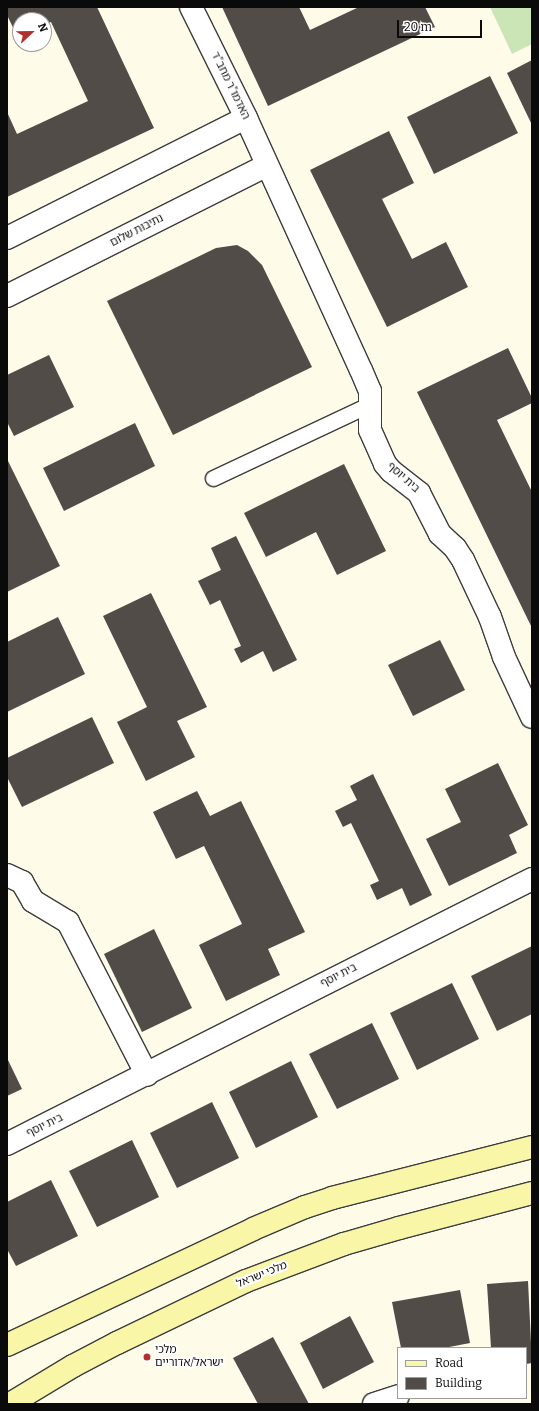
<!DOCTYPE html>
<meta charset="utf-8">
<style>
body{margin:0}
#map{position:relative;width:539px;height:1411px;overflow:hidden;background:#fefbe9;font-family:Bitter,"Noto Sans Hebrew",serif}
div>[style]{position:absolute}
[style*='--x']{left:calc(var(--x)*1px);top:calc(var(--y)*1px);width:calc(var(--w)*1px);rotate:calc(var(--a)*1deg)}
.green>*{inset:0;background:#cbe5b6}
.building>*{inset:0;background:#524c48}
.roads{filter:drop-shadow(1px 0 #3d3d3d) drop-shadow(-1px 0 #3d3d3d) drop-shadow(0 1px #3d3d3d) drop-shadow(0 -1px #3d3d3d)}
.lane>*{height:15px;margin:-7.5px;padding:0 7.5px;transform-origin:7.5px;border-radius:7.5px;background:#fff}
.street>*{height:22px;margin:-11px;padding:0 11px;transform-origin:11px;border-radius:11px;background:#fff}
.secondary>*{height:22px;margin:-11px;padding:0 11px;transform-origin:11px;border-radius:11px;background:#faf6a8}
.dots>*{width:11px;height:11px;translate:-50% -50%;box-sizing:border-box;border:2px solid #fff;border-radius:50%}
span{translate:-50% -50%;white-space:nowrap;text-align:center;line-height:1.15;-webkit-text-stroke:4px #fff;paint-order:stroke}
.street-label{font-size:11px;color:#0a0a0a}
.poi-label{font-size:11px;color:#0a0a0a}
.left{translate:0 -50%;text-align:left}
.frame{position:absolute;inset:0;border:8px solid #0a0a0a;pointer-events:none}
.legend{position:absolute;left:397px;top:1347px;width:130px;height:52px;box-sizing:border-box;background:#fff;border:1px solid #9d9d9d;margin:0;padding:5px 7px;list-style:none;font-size:12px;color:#0a0a0a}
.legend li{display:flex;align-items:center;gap:8px;height:20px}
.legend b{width:20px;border:1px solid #9d9d9d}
.north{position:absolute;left:12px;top:12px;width:40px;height:40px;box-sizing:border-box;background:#fff;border:1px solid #9d9d9d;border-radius:50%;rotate:68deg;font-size:11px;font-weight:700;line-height:16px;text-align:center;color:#0a0a0a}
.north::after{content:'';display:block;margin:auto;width:14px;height:18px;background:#b12f2c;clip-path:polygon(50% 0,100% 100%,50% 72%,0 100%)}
.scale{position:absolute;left:397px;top:20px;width:85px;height:18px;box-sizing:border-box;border:2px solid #0a0a0a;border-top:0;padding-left:5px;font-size:12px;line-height:14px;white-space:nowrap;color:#0a0a0a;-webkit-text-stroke:3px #fff;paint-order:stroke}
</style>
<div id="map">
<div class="green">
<div style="clip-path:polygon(490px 7px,532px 7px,532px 44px,512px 54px)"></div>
</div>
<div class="building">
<div style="clip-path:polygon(7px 7px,97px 7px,154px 128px,7px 197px,7px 112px,17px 134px,88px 101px,51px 22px,44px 25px,44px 20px,20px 20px,20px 36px,18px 38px,7px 15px)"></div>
<div style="clip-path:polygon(222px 7px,299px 7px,310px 30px,359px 7px,425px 7px,435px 27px,268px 106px)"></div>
<div style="clip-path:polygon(532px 60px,532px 125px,507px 73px)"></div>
<div style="clip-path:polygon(490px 76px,518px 133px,434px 174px,407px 117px)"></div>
<div style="clip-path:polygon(389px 131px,414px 183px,382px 199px,412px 259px,446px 242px,468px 287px,387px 327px,310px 170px)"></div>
<div style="clip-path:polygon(237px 245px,248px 251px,262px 265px,312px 367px,173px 435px,107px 301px,216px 248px)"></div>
<div style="clip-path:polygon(508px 348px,532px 398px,532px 403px,497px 420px,532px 492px,532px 628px,417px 392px)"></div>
<div style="clip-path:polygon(49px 355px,74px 407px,14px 436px,7px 422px,7px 375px)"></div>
<div style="clip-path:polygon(135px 423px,155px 466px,64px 511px,43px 468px)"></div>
<div style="clip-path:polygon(7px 459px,60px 566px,7px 592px)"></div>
<div style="clip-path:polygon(344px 464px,386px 551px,337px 575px,316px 532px,266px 557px,244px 513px)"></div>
<div style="clip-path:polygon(236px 536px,297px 660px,273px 672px,263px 651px,241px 663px,234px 649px,241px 646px,220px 600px,210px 605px,198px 581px,221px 570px,211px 548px)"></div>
<div style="clip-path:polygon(151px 593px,207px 707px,177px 721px,195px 757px,146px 781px,117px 722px,147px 707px,103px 616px)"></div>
<div style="clip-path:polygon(58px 617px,85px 674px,7px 712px,7px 642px)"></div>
<div style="clip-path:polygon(440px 640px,465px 690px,413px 716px,388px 665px)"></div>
<div style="clip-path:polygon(92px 717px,114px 763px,22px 807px,7px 777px,7px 758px)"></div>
<div style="clip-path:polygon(498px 763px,528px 825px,509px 835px,517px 853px,449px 886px,426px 839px,461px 822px,445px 789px)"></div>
<div style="clip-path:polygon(373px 774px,432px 895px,410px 906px,402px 888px,377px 900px,370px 885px,379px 881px,351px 823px,343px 827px,335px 811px,357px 800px,350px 786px)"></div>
<div style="clip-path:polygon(197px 791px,210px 816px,241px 801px,305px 932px,268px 949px,280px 975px,226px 1001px,199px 945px,242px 924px,204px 846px,176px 859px,153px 812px)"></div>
<div style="clip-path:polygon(154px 929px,192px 1008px,142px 1032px,104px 954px)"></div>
<div style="clip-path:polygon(532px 946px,532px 1014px,497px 1031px,471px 976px)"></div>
<div style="clip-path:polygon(452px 983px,479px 1039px,417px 1070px,390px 1013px)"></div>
<div style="clip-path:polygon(372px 1023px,399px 1079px,337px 1109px,309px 1054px)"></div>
<div style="clip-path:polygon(7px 1058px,22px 1089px,7px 1096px)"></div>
<div style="clip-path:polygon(291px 1061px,318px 1117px,256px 1148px,229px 1092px)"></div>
<div style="clip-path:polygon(212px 1102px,239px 1158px,177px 1188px,150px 1133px)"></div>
<div style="clip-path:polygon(132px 1140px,159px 1197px,97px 1227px,69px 1171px)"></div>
<div style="clip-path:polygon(51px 1180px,78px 1236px,16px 1266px,7px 1249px,7px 1202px)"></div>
<div style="clip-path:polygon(528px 1281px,532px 1363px,526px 1364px,526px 1348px,491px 1348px,487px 1284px)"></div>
<div style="clip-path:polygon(460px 1290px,470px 1343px,444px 1348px,401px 1348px,392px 1302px)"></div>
<div style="clip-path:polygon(350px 1316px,374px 1362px,323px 1389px,300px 1343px)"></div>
<div style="clip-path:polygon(273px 1337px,309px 1404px,258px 1404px,233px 1358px)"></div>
</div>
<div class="roads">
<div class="lane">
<div style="--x:213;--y:478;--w:174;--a:-25.2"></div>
</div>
<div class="street">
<div style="--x:191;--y:7;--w:124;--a:63.6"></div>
<div style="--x:246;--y:118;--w:277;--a:65.5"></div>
<div style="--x:361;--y:370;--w:23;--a:67"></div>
<div style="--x:370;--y:391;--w:39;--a:90"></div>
<div style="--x:370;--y:430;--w:37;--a:66"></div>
<div style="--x:385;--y:464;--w:9;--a:49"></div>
<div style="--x:391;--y:471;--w:36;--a:38"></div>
<div style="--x:419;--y:493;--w:46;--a:62.9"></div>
<div style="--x:440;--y:534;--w:21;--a:43"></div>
<div style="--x:455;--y:548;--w:14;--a:56"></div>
<div style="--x:463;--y:560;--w:63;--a:64.7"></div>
<div style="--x:490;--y:617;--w:42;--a:70.7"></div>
<div style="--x:504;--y:657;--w:66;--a:65"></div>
<div style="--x:7;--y:238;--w:267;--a:-26.7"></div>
<div style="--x:7;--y:296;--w:291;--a:-26.7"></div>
<div style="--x:7;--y:875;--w:17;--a:25"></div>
<div style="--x:22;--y:882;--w:22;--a:60"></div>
<div style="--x:33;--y:901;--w:41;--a:31"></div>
<div style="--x:68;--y:922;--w:172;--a:62.7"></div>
<div style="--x:7;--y:1144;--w:588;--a:-26.78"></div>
<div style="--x:374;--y:1404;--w:25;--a:-18"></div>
</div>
<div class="secondary">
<div style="--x:7;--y:1345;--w:272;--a:-25.2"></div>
<div style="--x:253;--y:1229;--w:56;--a:-22.9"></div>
<div style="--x:305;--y:1207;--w:28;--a:-18"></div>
<div style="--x:332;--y:1198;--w:206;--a:-14.3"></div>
<div style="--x:10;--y:1404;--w:74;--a:-31.1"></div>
<div style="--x:73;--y:1366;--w:50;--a:-27.6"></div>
<div style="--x:117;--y:1343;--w:143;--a:-25.7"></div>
<div style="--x:246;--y:1281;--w:105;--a:-20.7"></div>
<div style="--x:344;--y:1244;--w:57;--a:-16.2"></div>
<div style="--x:399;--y:1228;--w:138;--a:-14.7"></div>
</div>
</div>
<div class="dots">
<div style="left:147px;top:1357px;background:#b12f2c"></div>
</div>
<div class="street-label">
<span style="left:230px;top:86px;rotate:64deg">האדמו"ר מחב"ד</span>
<span style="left:137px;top:231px;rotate:-27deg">נתיבות שלום</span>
<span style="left:403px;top:478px;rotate:42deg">בית יוסף</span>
<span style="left:339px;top:976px;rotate:-27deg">בית יוסף</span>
<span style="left:45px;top:1126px;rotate:-26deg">בית יוסף</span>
<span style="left:262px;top:1275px;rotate:-22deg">מלכי ישראל</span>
</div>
<div class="poi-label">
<span class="left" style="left:155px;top:1357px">מלכי<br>ישראל/אדוריים</span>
</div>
<div class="frame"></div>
<ul class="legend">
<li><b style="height:5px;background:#faf6a8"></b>Road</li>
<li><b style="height:11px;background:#524c48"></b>Building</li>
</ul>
<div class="north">N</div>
<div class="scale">20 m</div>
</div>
